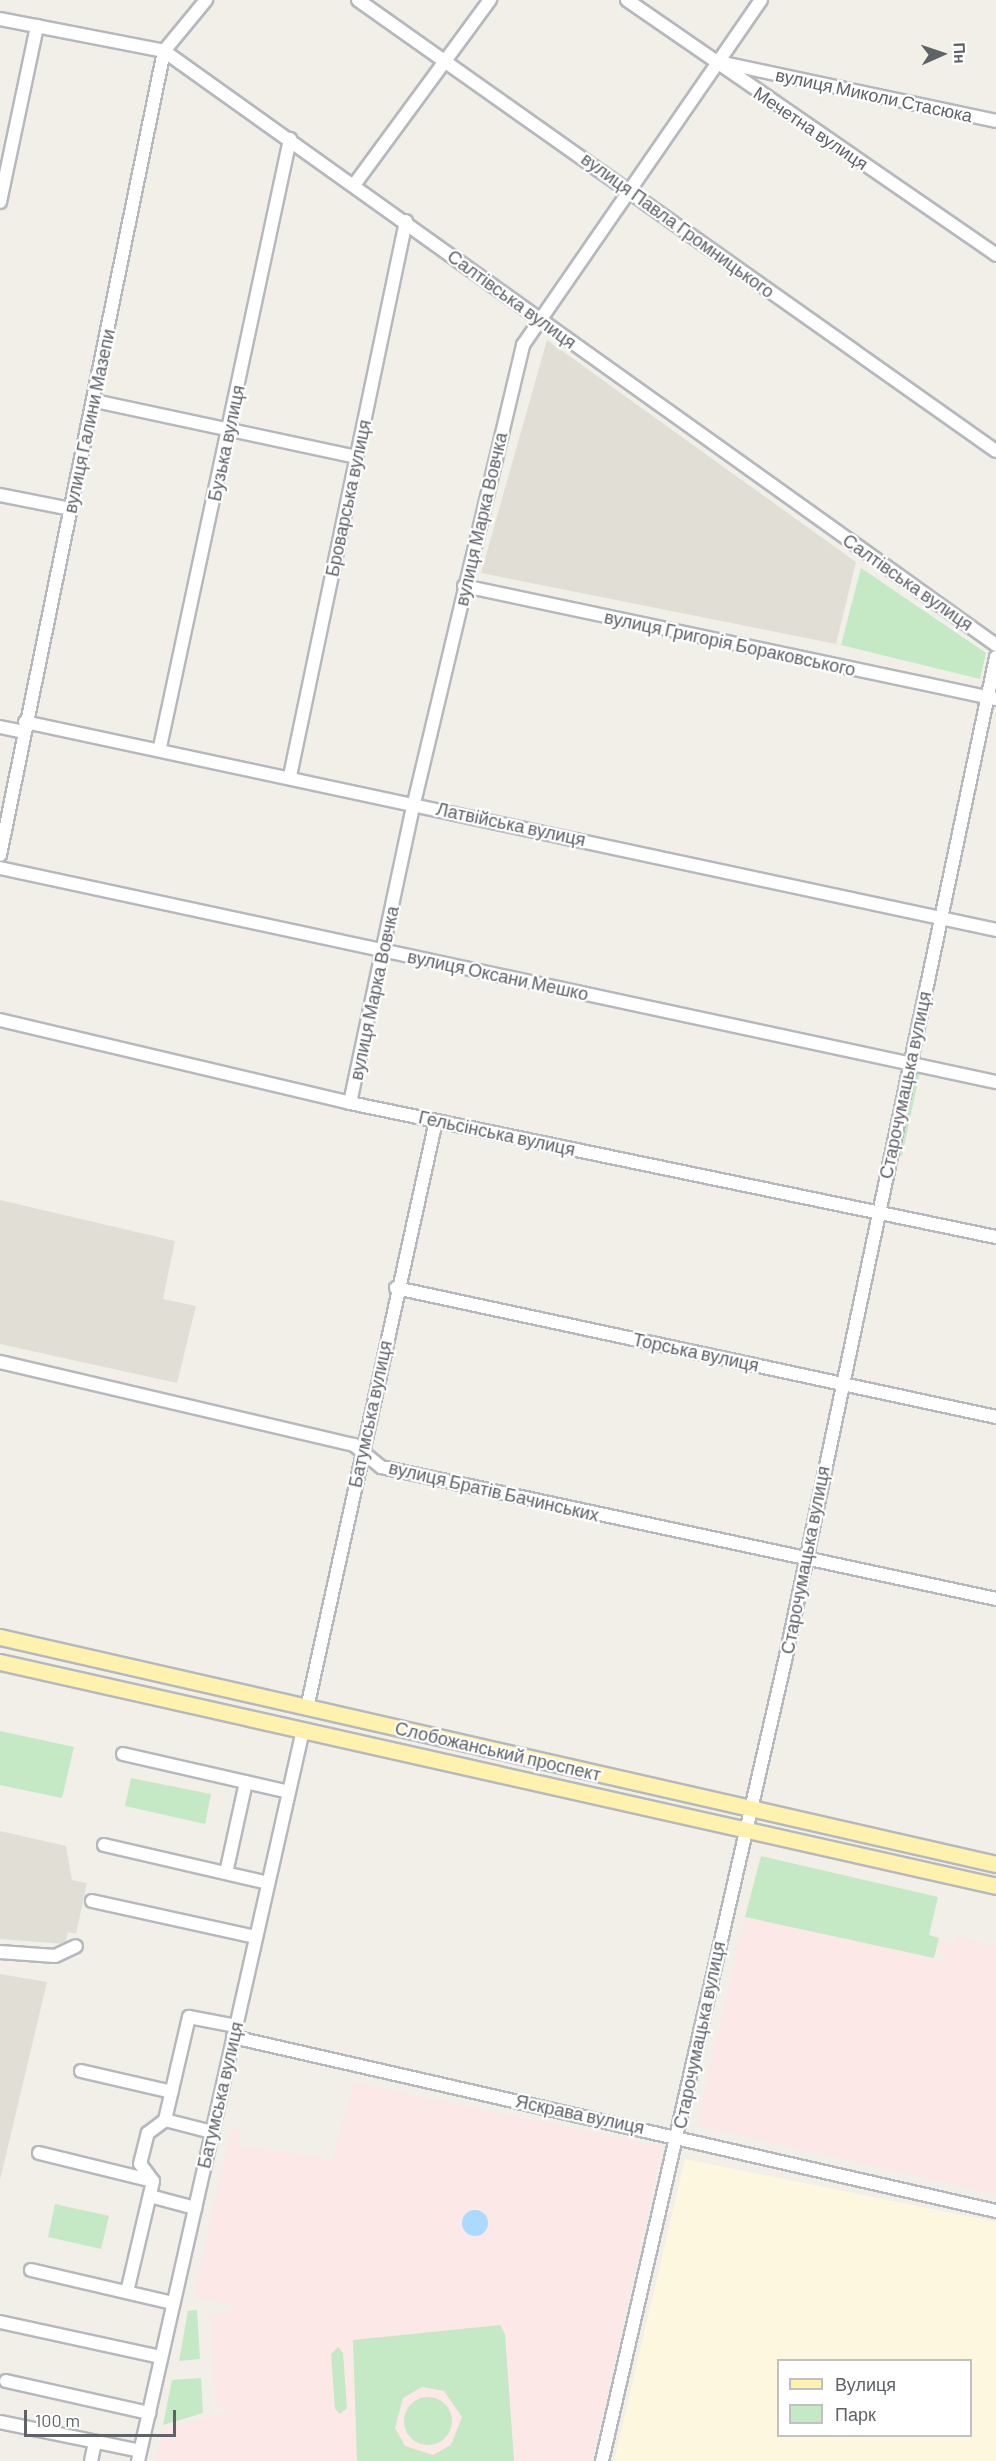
<!DOCTYPE html>
<meta charset="utf-8">
<style>
body{margin:0}
#map{position:relative;width:996px;height:2461px;overflow:hidden;background:#f1efe8;font-family:Barlow,sans-serif}
div>[style]{position:absolute}
[style*='--x']{left:calc(var(--x)*1px);top:calc(var(--y)*1px);width:calc(var(--w)*1px);rotate:calc(var(--a)*1deg)}
.commercial>*{inset:0;background:#fef7e0}
.education>*{inset:0;background:#e1ded6}
.medical>*{inset:0;background:#fce8e6}
.green>*{inset:0;background:#c5e8c5}
.round{border-radius:50%}
.water>*{inset:0;background:#aadaff}
.roads{filter:drop-shadow(2px 0 #b5b8bc) drop-shadow(-2px 0 #b5b8bc) drop-shadow(0 2px #b5b8bc) drop-shadow(0 -2px #b5b8bc)}
.minor>*{height:12px;margin:-6px;padding:0 6px;transform-origin:6px;border-radius:6px;background:#fff}
.major>*{height:15px;margin:-7.5px;padding:0 7.5px;transform-origin:7.5px;border-radius:7.5px;background:#fff2af}
span{translate:-50% -50%;white-space:nowrap;text-align:center;line-height:1.15;-webkit-text-stroke:4.5px #fff;paint-order:stroke}
.street-label{font-size:18px;color:#5f6368}
.legend{position:absolute;left:777px;top:2359px;width:195px;height:78px;box-sizing:border-box;background:#fff;border:2px solid #bfc1c3;margin:0;padding:8px 10px;list-style:none;font-size:18px;color:#5f6368}
.legend li{display:flex;align-items:center;gap:12px;height:30px}
.legend b{width:30px;border:2px solid #bfc1c3}
.north{position:absolute;left:912px;top:24px;width:60px;height:60px;-webkit-text-stroke:4px #fff;paint-order:stroke;rotate:87deg;font-size:16px;font-weight:700;line-height:24px;text-align:center;color:#5f6368}
.north::after{content:'';display:block;margin:auto;width:21px;height:27px;background:#5f6368;clip-path:polygon(50% 0,100% 100%,50% 72%,0 100%)}
.scale{position:absolute;left:24px;top:2410px;width:152px;height:27px;box-sizing:border-box;border:3px solid #5f6368;border-top:0;padding-left:8px;font-size:18px;line-height:21px;white-space:nowrap;color:#5f6368;-webkit-text-stroke:4px #fff;paint-order:stroke}
</style>
<div id="map">
<div class="commercial">
<div style="clip-path:polygon(evenodd,685px 2159px,996px 2222px,996px 2461px,614px 2461px,685px 2159px,778px 2360px,970px 2360px,970px 2436px,778px 2436px,778px 2360px)"></div>
</div>
<div class="education">
<div style="clip-path:polygon(547px 340px,856px 562px,836px 644px,481px 573px)"></div>
<div style="clip-path:polygon(0 1200px,175px 1241px,163px 1299px,196px 1306px,177px 1383px,0 1344px)"></div>
<div style="clip-path:polygon(0 1831px,66px 1846px,72px 1880px,87px 1883px,76px 1934px,68px 1932px,65px 1944px,0 1939px)"></div>
<div style="clip-path:polygon(0 1974px,47px 1982px,0 2180px)"></div>
</div>
<div class="medical">
<div style="clip-path:polygon(745px 1917px,944px 1961px,946px 1954px,937px 1952px,940px 1941px,954px 1945px,956px 1936px,996px 1946px,996px 2194px,697px 2125px)"></div>
<div style="clip-path:polygon(353px 2083px,662px 2147px,592px 2461px,156px 2461px,163px 2429px,237px 2410px,216px 2407px,210px 2314px,231px 2312px,231px 2305px,194px 2296px,231px 2129px,242px 2131px,239px 2146px,333px 2160px)"></div>
</div>
<div class="green">
<div style="clip-path:polygon(861px 568px,986px 653px,980px 679px,841px 645px)"></div>
<div style="clip-path:polygon(920px 1072px,902px 1156px,896px 1153px,914px 1075px)"></div>
<div style="clip-path:polygon(0 1731px,74px 1747px,62px 1798px,0 1785px)"></div>
<div style="clip-path:polygon(131px 1778px,211px 1794px,205px 1824px,125px 1806px)"></div>
<div style="clip-path:polygon(761px 1856px,938px 1897px,929px 1935px,939px 1938px,934px 1958px,745px 1917px)"></div>
<div style="clip-path:polygon(55px 2204px,109px 2216px,101px 2249px,48px 2237px)"></div>
<div style="clip-path:polygon(197px 2310px,200px 2359px,179px 2361px,188px 2311px)"></div>
<div style="clip-path:polygon(evenodd,500px 2325px,505px 2334px,514px 2461px,357px 2461px,353px 2340px,500px 2325px,422px 2387px,444px 2391px,462px 2417px,451px 2445px,433px 2455px,405px 2446px,395px 2428px,403px 2398px,422px 2387px)"></div>
<div style="clip-path:polygon(338px 2347px,343px 2353px,347px 2408px,340px 2414px,335px 2409px,331px 2354px)"></div>
<div style="clip-path:polygon(201px 2378px,203px 2413px,163px 2425px,172px 2380px)"></div>
<div class="round" style="left:404px;top:2397px;width:48px;height:48px"></div>
</div>
<div class="water">
<div class="round" style="left:462px;top:2210px;width:26px;height:26px"></div>
</div>
<div class="roads">
<div class="minor">
<div style="--x:358;--y:0;--w:781;--a:35.26"></div>
<div style="--x:627;--y:0;--w:449;--a:34.6"></div>
<div style="--x:0;--y:19;--w:167;--a:11"></div>
<div style="--x:164;--y:51;--w:1022;--a:35.52"></div>
<div style="--x:719;--y:62;--w:283;--a:12"></div>
<div style="--x:354;--y:185;--w:230;--a:-53.7"></div>
<div style="--x:0;--y:202;--w:180;--a:-78.1"></div>
<div style="--x:95;--y:401;--w:267;--a:12.1"></div>
<div style="--x:0;--y:495;--w:72;--a:11.2"></div>
<div style="--x:464;--y:586;--w:544;--a:11.99"></div>
<div style="--x:25;--y:722;--w:993;--a:12.09"></div>
<div style="--x:0;--y:727;--w:24;--a:12"></div>
<div style="--x:160;--y:747;--w:622;--a:-77.93"></div>
<div style="--x:290;--y:776;--w:567;--a:-78.19"></div>
<div style="--x:0;--y:855;--w:821;--a:-78.47"></div>
<div style="--x:164;--y:51;--w:66;--a:-50.5"></div>
<div style="--x:0;--y:868;--w:1019;--a:12.13"></div>
<div style="--x:0;--y:1020;--w:360;--a:13.3"></div>
<div style="--x:350;--y:1103;--w:660;--a:11.72"></div>
<div style="--x:350;--y:1103;--w:307;--a:-78"></div>
<div style="--x:414;--y:803;--w:471;--a:-76.6"></div>
<div style="--x:523;--y:345;--w:419;--a:-55.4"></div>
<div style="--x:396;--y:1288;--w:614;--a:12.13"></div>
<div style="--x:0;--y:1362;--w:364;--a:13.2"></div>
<div style="--x:354;--y:1445;--w:35;--a:39"></div>
<div style="--x:381;--y:1467;--w:629;--a:12.11"></div>
<div style="--x:307;--y:1708;--w:601;--a:-77.61"></div>
<div style="--x:123;--y:1754;--w:170;--a:12.9"></div>
<div style="--x:104;--y:1845;--w:168;--a:13"></div>
<div style="--x:226;--y:1873;--w:93;--a:-77.6"></div>
<div style="--x:92;--y:1901;--w:168;--a:12.4"></div>
<div style="--x:0;--y:1952;--w:55;--a:4.2"></div>
<div style="--x:55;--y:1956;--w:23;--a:-25"></div>
<div style="--x:233;--y:2037;--w:783;--a:12.85"></div>
<div style="--x:81;--y:2071;--w:93;--a:13"></div>
<div style="--x:165;--y:2120;--w:49;--a:14.3"></div>
<div style="--x:39;--y:2153;--w:117;--a:13.8"></div>
<div style="--x:150;--y:2196;--w:47;--a:14.9"></div>
<div style="--x:31;--y:2270;--w:146;--a:13.1"></div>
<div style="--x:127;--y:2292;--w:114;--a:-76.8"></div>
<div style="--x:153;--y:2181;--w:21;--a:-127"></div>
<div style="--x:140;--y:2164;--w:32;--a:-76"></div>
<div style="--x:148;--y:2133;--w:21;--a:-37"></div>
<div style="--x:165;--y:2120;--w:106;--a:-76.9"></div>
<div style="--x:189;--y:2017;--w:48;--a:10.8"></div>
<div style="--x:0;--y:2322;--w:165;--a:12.3"></div>
<div style="--x:6;--y:2381;--w:147;--a:12.6"></div>
<div style="--x:0;--y:2422;--w:143;--a:11.7"></div>
<div style="--x:91;--y:2461;--w:19;--a:-78"></div>
<div style="--x:138;--y:2461;--w:749;--a:-77.28"></div>
<div style="--x:602;--y:2461;--w:821;--a:-77.12"></div>
<div style="--x:785;--y:1661;--w:1026;--a:-78.13"></div>
</div>
<div class="major">
<div style="--x:0;--y:1637;--w:1022;--a:12.84"></div>
<div style="--x:0;--y:1662;--w:1021;--a:12.67"></div>
</div>
</div>
<div class="street-label">
<span style="left:874px;top:95px;rotate:12deg">вулиця Миколи Стасюка</span>
<span style="left:811px;top:128px;rotate:34deg">Мечетна вулиця</span>
<span style="left:678px;top:225px;rotate:36deg">вулиця Павла Громницького</span>
<span style="left:512px;top:299px;rotate:36deg">Салтівська вулиця</span>
<span style="left:89px;top:421px;rotate:-78deg">вулиця Галини Мазепи</span>
<span style="left:226px;top:443px;rotate:-78deg">Бузька вулиця</span>
<span style="left:348px;top:498px;rotate:-78deg">Броварська вулиця</span>
<span style="left:481px;top:519px;rotate:-77deg">вулиця Марка Вовчка</span>
<span style="left:908px;top:582px;rotate:35deg">Салтівська вулиця</span>
<span style="left:730px;top:643px;rotate:12deg">вулиця Григорія Бораковського</span>
<span style="left:511px;top:824px;rotate:12deg">Латвійська вулиця</span>
<span style="left:498px;top:975px;rotate:12deg">вулиця Оксани Мешко</span>
<span style="left:374px;top:993px;rotate:-78deg">вулиця Марка Вовчка</span>
<span style="left:905px;top:1085px;rotate:-78deg">Старочумацька вулиця</span>
<span style="left:497px;top:1133px;rotate:12deg">Гельсінська вулиця</span>
<span style="left:696px;top:1352px;rotate:12deg">Торська вулиця</span>
<span style="left:370px;top:1414px;rotate:-78deg">Батумська вулиця</span>
<span style="left:494px;top:1491px;rotate:13deg">вулиця Братів Бачинських</span>
<span style="left:805px;top:1560px;rotate:-79deg">Старочумацька вулиця</span>
<span style="left:498px;top:1751px;rotate:13deg">Слобожанський проспект</span>
<span style="left:699px;top:2035px;rotate:-78deg">Старочумацька вулиця</span>
<span style="left:220px;top:2095px;rotate:-77deg">Батумська вулиця</span>
<span style="left:580px;top:2114px;rotate:12deg">Яскрава вулиця</span>
</div>
<ul class="legend">
<li><b style="height:8px;background:#fff2af"></b>Вулиця</li>
<li><b style="height:16px;background:#c5e8c5"></b>Парк</li>
</ul>
<div class="north">Пн</div>
<div class="scale">100 m</div>
</div>
